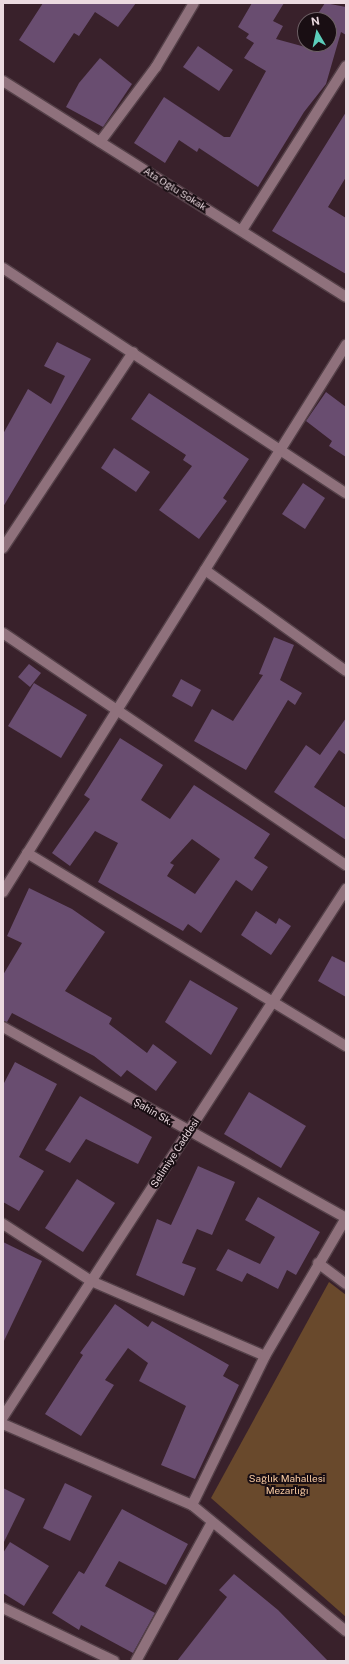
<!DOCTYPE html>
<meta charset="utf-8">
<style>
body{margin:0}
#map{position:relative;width:349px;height:1664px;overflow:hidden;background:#39212b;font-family:"Public Sans",sans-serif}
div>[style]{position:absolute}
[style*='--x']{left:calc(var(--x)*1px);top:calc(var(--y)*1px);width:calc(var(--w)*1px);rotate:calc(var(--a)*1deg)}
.green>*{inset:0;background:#69492c}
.building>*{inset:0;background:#694d70}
.roads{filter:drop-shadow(1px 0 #544048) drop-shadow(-1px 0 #544048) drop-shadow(0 1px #544048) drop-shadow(0 -1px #544048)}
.street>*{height:10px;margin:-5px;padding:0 5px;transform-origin:5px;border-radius:5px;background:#8f717c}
.secondary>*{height:10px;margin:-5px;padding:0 5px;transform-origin:5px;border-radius:5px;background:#8f717c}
span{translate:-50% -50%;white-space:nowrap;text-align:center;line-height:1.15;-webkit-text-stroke:4px #190e13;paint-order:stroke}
.street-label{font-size:10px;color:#ebdae0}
.park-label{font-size:10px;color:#facca3}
.frame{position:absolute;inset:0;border:4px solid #ebdae0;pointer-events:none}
.north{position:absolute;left:297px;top:12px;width:40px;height:40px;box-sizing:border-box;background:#190e13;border:1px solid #6d6065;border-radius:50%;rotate:351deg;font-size:11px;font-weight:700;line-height:16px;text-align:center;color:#ebdae0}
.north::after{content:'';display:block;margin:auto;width:14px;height:18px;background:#5ccebb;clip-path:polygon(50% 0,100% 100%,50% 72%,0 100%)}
</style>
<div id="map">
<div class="green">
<div style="clip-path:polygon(329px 1282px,346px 1295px,346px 1617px,211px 1498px)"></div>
</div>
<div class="building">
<div style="clip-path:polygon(43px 3px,136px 3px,118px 27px,95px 12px,79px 36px,74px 33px,54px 63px,19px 40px)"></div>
<div style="clip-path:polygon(252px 3px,284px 3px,273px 21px,283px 26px,276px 39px,320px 51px,329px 44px,336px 28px,329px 20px,317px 15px,325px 3px,346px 7px,346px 35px,341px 32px,326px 84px,304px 112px,258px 187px,199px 148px,197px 152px,179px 140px,165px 163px,134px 143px,164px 97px,224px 137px,230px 137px,266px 71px,244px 58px,254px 43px,246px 38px,249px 34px,238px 27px)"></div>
<div style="clip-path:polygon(198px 46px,233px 70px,219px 91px,183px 67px)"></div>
<div style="clip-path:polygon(100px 58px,132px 84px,103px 127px,66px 107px,79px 83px)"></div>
<div style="clip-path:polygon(346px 112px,346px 177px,328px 207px,346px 218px,346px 274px,272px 231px)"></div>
<div style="clip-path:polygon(57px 342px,91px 359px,3px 507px,3px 434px,28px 389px,51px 404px,65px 376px,44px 366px)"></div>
<div style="clip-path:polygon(326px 392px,346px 407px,346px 457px,329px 446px,332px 441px,306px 421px)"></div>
<div style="clip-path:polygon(149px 393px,249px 459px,223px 498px,227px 501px,199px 539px,159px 510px,192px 466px,183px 460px,186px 455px,131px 419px)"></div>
<div style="clip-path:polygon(114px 448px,150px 472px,136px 492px,101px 468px)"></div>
<div style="clip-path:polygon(303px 483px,325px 498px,305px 529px,282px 514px)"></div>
<div style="clip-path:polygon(274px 637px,294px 645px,280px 680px,302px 693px,295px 705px,288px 700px,246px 770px,194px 741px,212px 709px,233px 721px,263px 675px,259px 674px)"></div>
<div style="clip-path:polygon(29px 664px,41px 673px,30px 687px,18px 677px)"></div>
<div style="clip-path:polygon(181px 679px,201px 690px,192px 707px,172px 696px)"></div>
<div style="clip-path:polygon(34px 683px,87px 715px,61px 758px,8px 726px)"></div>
<div style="clip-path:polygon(346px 718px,346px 755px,339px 750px,314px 787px,346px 808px,346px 840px,274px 792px,306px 745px,320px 755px)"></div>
<div style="clip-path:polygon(evenodd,120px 738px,163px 765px,141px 800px,170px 819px,194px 785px,270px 834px,254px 858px,268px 867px,252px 891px,236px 880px,201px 933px,188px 924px,183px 931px,98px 882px,118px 843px,95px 831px,70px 866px,52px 853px,90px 799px,84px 795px,120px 738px,192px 839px,220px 859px,195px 894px,167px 876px,174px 865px,170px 863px,192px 839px)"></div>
<div style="clip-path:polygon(29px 888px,72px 909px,105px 932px,65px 991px,112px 1018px,109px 1024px,147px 1053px,153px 1044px,177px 1062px,156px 1091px,127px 1070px,121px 1077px,94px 1056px,12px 1013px,7px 1022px,3px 1021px,3px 975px,22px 943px,7px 936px)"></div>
<div style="clip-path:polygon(256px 911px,276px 924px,279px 918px,291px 926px,271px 955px,241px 935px)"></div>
<div style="clip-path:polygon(332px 956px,346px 963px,346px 997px,318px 981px)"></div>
<div style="clip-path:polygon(190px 980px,238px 1008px,211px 1055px,165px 1022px)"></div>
<div style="clip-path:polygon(15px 1062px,57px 1084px,19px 1157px,44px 1171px,19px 1211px,3px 1202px,3px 1085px)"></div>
<div style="clip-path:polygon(249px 1092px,306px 1126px,281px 1168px,224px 1134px)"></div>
<div style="clip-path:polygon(80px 1096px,152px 1137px,138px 1164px,86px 1139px,70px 1163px,45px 1150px)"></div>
<div style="clip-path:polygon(198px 1166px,235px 1182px,212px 1235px,197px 1229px,182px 1263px,196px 1268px,184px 1296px,136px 1275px,157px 1219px,171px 1225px)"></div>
<div style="clip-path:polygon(77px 1179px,115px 1203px,83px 1252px,45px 1228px)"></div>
<div style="clip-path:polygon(258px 1197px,320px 1232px,296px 1275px,287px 1270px,278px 1289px,247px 1273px,242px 1282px,216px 1270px,228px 1249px,260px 1264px,275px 1237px,245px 1220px)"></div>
<div style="clip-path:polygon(3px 1242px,42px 1261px,3px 1343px)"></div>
<div style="clip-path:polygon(115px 1304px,148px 1327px,152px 1321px,229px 1365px,223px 1376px,239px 1385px,195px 1479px,161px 1465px,186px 1406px,139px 1381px,148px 1363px,128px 1348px,105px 1380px,114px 1385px,81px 1436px,45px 1414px,83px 1355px,80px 1353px)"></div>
<div style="clip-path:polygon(65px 1483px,92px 1496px,70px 1541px,43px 1528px)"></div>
<div style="clip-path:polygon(3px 1488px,25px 1499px,3px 1544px)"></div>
<div style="clip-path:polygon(122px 1509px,188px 1544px,166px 1585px,119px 1561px,105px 1586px,155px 1613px,133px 1653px,81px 1625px,79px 1630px,52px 1613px,79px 1571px,84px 1574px)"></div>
<div style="clip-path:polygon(10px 1542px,49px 1566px,24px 1606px,3px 1593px,3px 1553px)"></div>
<div style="clip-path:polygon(234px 1574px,278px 1610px,328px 1661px,177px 1661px,227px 1597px,219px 1590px)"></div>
</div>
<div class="roads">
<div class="street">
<div style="--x:3;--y:81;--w:405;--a:32.2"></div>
<div style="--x:100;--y:142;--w:94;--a:-53.3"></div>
<div style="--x:156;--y:67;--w:74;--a:-59.3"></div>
<div style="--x:242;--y:230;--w:194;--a:-57.6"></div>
<div style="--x:3;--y:268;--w:410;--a:33.3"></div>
<div style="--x:3;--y:548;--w:235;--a:-56.4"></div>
<div style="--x:205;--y:570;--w:173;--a:35.6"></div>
<div style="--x:3;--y:633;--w:414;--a:34.1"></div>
<div style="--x:27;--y:853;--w:373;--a:31.2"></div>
<div style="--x:3;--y:892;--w:646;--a:-57.91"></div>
<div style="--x:3;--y:1027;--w:393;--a:29.1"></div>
<div style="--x:3;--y:1224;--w:105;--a:32.9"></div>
<div style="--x:91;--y:1281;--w:189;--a:23.3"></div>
<div style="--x:318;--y:1263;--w:35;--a:37"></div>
<div style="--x:3;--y:1424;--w:206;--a:23.2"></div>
<div style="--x:192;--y:1505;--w:199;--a:39.3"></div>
<div style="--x:192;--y:1505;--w:166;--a:-63.9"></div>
<div style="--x:265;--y:1356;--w:160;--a:-59.6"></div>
<div style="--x:3;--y:1608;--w:123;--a:25.5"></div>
<div style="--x:136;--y:1661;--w:158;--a:-61.3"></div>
</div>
<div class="secondary">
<div style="--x:3;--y:1417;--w:630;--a:-56.99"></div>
</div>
</div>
<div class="street-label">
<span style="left:175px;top:189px;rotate:32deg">Ata Oğlu Sokak</span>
<span style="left:153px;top:1112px;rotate:30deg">Şahin Sk.</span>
<span style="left:175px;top:1153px;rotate:-57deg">Selimiye Caddesi</span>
</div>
<div class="park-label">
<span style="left:287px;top:1484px">Sağlık Mahallesi<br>Mezarlığı</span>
</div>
<div class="frame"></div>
<div class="north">N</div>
</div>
